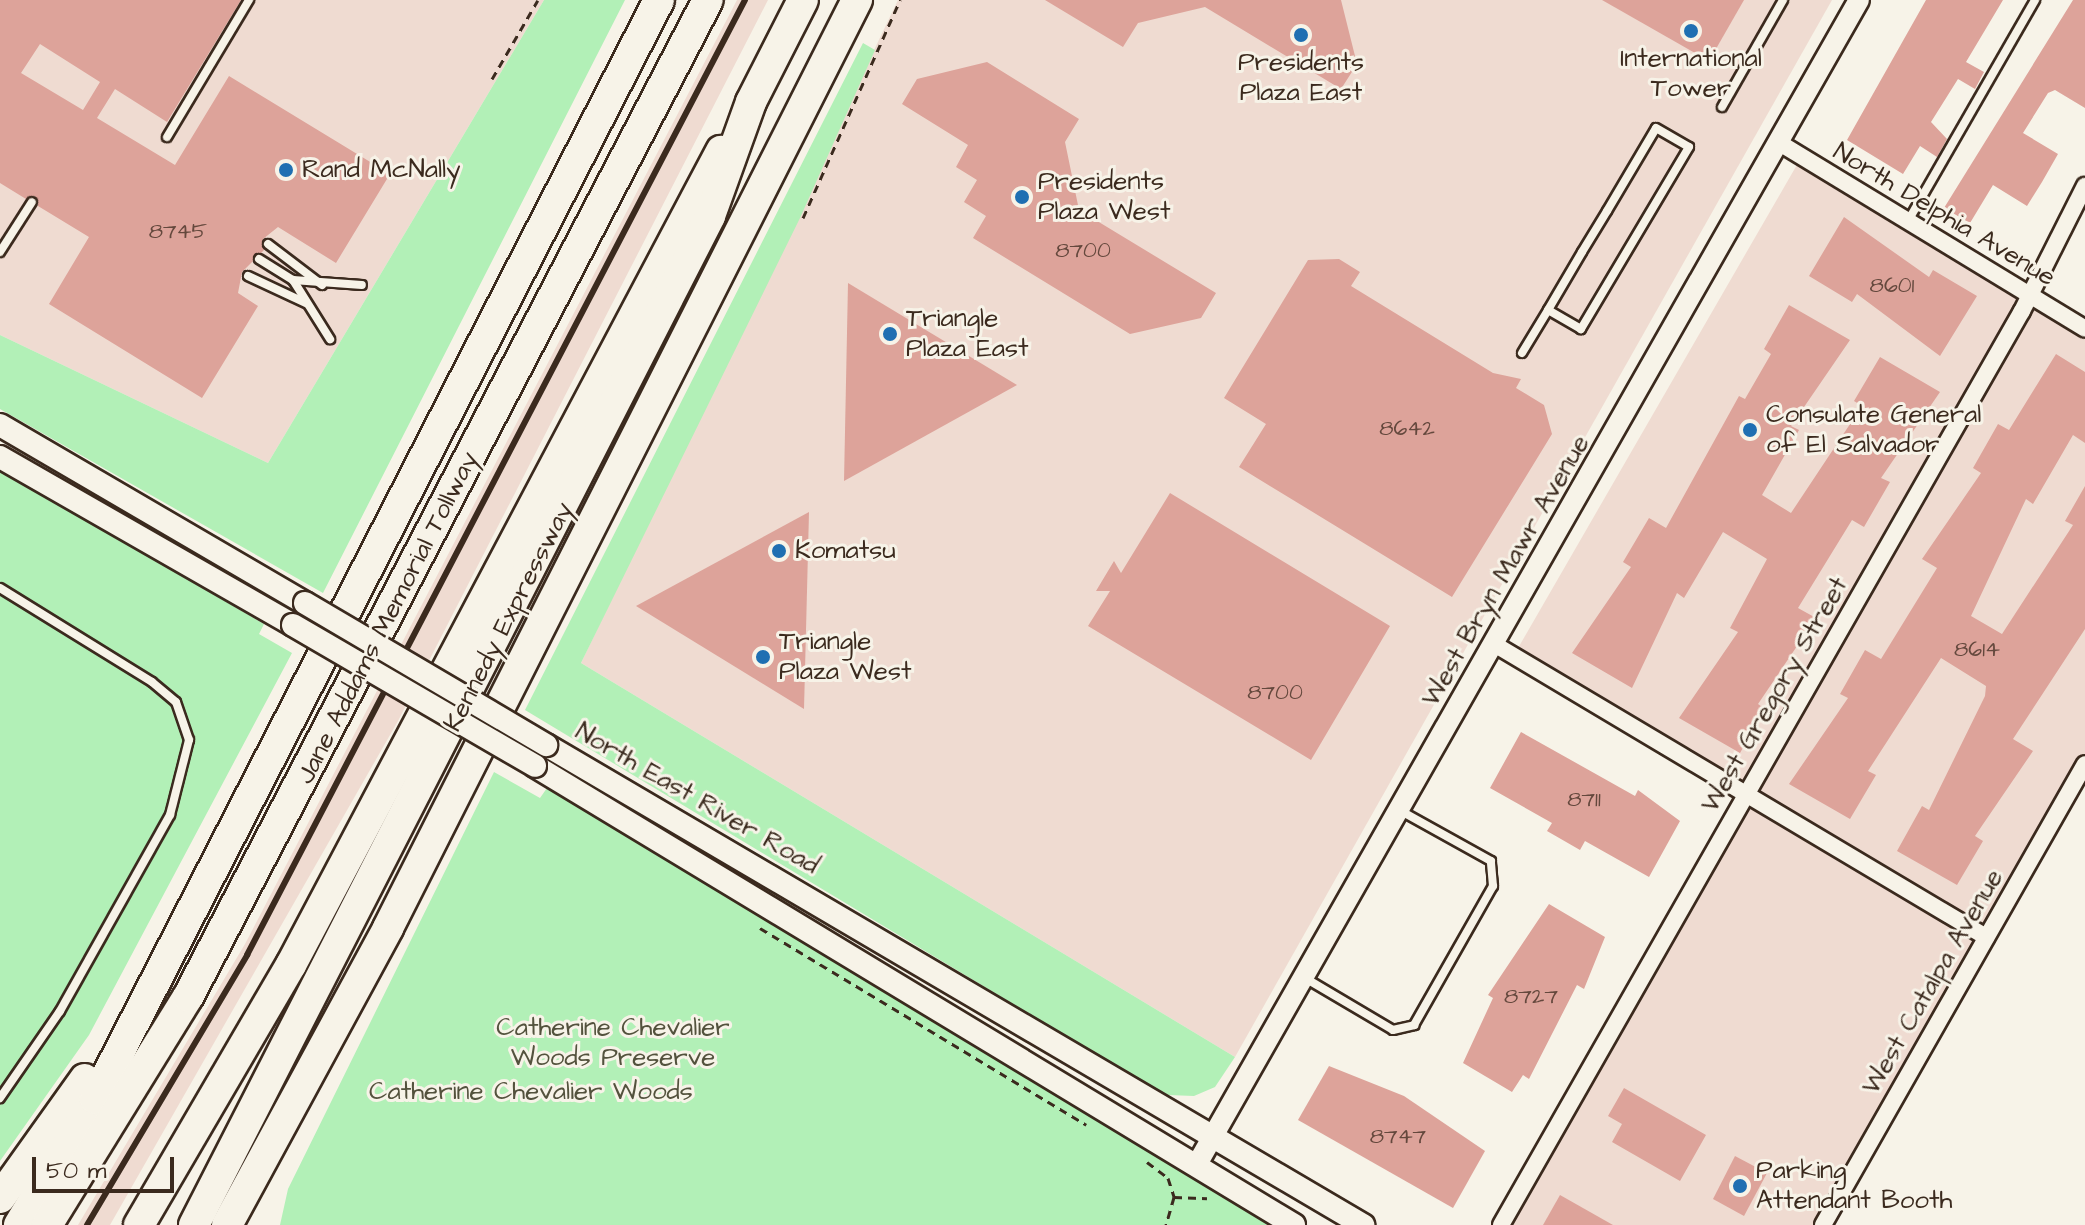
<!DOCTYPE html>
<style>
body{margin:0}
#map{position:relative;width:2085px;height:1225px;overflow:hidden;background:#f7f3e8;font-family:"Architects Daughter",sans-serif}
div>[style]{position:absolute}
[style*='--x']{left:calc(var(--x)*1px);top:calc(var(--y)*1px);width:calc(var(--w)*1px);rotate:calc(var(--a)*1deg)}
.built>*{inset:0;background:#efdbd1}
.green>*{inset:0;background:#b2f0b7}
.building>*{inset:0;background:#dda39a}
.path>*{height:3px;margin-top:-1.5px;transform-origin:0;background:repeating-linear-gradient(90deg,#3b2a1e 0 8px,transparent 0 14px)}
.roads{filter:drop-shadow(2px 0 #3b2a1e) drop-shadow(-2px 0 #3b2a1e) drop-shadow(0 2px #3b2a1e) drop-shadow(0 -2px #3b2a1e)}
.service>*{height:8px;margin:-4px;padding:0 4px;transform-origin:4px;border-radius:4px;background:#f7f3e8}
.minor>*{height:16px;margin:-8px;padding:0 8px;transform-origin:8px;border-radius:8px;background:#f7f3e8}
.tertiary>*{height:20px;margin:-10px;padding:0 10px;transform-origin:10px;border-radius:10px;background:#f7f3e8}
.secondary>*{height:22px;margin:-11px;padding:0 11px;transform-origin:11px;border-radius:11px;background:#f7f3e8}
.motorway>*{height:30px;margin:-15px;padding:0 15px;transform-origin:15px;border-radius:15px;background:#f7f3e8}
.rail>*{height:6px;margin:-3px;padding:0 3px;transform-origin:3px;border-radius:3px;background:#3b2a1e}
.bridges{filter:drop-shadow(2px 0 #3b2a1e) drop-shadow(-2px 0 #3b2a1e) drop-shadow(0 2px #3b2a1e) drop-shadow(0 -2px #3b2a1e)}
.secondary-bridge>*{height:22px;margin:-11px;padding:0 11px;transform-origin:11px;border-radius:11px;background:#f7f3e8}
.dots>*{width:22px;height:22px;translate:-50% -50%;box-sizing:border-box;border:4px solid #f7f3e8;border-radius:50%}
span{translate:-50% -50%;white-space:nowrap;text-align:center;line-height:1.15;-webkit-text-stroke:6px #f7f3e8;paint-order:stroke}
.number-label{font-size:22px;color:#64483d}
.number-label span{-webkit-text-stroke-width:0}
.poi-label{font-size:26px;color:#3b2a1e}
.left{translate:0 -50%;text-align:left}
.street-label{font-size:26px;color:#3b2a1e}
.park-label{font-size:26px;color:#53523d}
.scale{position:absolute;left:32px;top:1157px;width:142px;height:36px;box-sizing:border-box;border:4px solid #3b2a1e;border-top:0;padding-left:10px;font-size:24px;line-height:28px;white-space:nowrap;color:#3b2a1e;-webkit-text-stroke:6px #f7f3e8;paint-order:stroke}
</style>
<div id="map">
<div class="built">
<div style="clip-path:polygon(0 0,544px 0,268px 463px,0 335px)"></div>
<div style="clip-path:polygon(737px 0,768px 0,398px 721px,110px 1225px,78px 1225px,245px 944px)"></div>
<div style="clip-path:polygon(898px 0,1832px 0,1235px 1057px,581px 663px)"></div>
<div style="clip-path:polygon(1798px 163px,2085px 332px,2085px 758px,1818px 1225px,1502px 1225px,1749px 793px,1514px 655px)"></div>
</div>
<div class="green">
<div style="clip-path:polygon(544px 0,625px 0,323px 593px,0 409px,0 335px,268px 463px)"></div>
<div style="clip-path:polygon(863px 43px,875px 50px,800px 218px,581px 663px,1235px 1057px,1215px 1087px,1194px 1096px,1168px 1095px,1146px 1084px,525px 710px)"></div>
<div style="clip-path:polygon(0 470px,264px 624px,259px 634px,292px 653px,89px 1035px,0 1161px)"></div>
<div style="clip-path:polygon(494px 772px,540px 798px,547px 788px,1273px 1225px,280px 1225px,288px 1189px)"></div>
</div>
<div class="building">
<div style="clip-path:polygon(evenodd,0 0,241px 0,167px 122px,115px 89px,97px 118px,175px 165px,229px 76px,390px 174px,336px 263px,278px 227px,263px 239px,264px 250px,242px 272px,238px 293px,258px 306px,202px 398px,49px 304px,89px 237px,38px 206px,35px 196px,26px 199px,0 183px,0 0,40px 44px,100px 82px,83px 110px,21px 73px,40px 44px)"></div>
<div style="clip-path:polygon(1045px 0,1341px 0,1357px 64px,1341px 89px,1205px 7px,1138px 23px,1123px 47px)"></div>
<div style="clip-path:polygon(1602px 0,1744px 0,1709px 61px)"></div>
<div style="clip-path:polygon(1926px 0,2003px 0,1966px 62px,1984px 72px,1975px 89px,1958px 79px,1931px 122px,1947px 139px,1937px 157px,1920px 146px,1903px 174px,1847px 140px)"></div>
<div style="clip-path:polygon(2073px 0,2085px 0,2085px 108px,2055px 90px,2048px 93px,2023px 133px,2058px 154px,2042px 182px,2027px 206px,1993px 185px,1970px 223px,1944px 208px)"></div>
<div style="clip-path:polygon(987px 62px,1079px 119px,1065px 142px,1079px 210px,1216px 293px,1201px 318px,1130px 334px,973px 238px,986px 216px,964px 202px,977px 180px,956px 167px,968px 145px,902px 104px,917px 79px)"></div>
<div style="clip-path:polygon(1844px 217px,1929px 277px,1933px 270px,1977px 296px,1940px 356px,1857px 294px,1852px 302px,1809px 276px)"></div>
<div style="clip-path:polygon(1339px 259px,1360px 272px,1351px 286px,1493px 373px,1521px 379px,1516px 388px,1544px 405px,1552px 434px,1452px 597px,1239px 467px,1266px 424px,1224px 398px,1308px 260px)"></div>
<div style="clip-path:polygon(848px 283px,1017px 385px,844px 481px)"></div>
<div style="clip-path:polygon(1789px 305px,1850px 340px,1791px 426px,1799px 430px,1762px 495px,1791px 513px,1862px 406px,1854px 401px,1880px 357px,1940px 392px,1881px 478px,1890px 482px,1864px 527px,1852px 520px,1798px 608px,1816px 618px,1758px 704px,1765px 709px,1740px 753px,1679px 718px,1738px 632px,1730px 628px,1767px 559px,1723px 532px,1684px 598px,1677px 593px,1632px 688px,1572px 653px,1631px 567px,1623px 562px,1649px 518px,1666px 528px,1739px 396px,1745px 399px,1771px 354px,1764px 349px)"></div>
<div style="clip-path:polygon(2056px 354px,2085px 372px,2085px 443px,2073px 435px,2033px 504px,2026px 499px,1971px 616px,2002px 634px,2073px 525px,2065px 521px,2085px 486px,2085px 629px,2013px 739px,2033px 751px,1975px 836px,1983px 841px,1957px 885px,1897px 851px,1922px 806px,1929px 810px,1985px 696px,1986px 686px,1941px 658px,1868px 771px,1876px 775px,1850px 819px,1789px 784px,1848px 698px,1840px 694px,1865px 650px,1881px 659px,1937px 568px,1922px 559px,1981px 473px,1973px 468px,1998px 424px,2009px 430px)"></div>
<div style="clip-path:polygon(1170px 493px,1390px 626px,1311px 760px,1088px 626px,1110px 591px,1096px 591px,1114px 561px,1121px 573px)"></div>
<div style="clip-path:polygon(809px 512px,804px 709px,636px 606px)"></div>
<div style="clip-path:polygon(1521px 732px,1635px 796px,1638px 790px,1680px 821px,1649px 877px,1585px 841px,1580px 850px,1547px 831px,1552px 823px,1490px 788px)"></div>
<div style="clip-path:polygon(1549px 904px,1605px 937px,1584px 989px,1577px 985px,1529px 1079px,1523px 1075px,1512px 1092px,1463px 1063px,1493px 998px,1488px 995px)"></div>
<div style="clip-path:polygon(1329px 1066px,1404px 1096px,1485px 1151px,1453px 1208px,1298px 1120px)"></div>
<div style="clip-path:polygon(1624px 1088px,1706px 1135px,1680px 1181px,1612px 1142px,1622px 1124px,1608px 1116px)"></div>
<div style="clip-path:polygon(1735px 1156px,1767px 1173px,1744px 1216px,1713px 1199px)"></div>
<div style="clip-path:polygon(1560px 1195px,1613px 1225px,1543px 1225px)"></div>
</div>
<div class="path">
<div style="--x:492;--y:79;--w:91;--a:-59.8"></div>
<div style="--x:803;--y:218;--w:239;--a:-66"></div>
<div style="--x:760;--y:928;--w:381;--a:31.1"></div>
<div style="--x:1147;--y:1162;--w:26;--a:37"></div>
<div style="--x:1168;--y:1178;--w:20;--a:72"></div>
<div style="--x:1174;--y:1197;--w:29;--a:106"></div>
<div style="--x:1174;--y:1197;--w:33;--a:2"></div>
</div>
<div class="roads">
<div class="service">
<div style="--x:1722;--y:107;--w:123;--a:-60.3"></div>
<div style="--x:167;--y:137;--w:160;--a:-59.1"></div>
<div style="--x:1908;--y:221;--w:255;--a:-60.1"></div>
<div style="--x:268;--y:244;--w:68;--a:37.2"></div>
<div style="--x:0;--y:252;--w:59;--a:-57.4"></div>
<div style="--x:259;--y:259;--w:40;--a:32"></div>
<div style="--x:293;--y:280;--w:69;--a:4.1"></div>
<div style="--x:248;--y:276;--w:64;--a:25"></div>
<div style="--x:293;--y:280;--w:70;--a:57.9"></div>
<div style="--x:1522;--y:353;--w:50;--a:-58.8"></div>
<div style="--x:1548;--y:310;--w:67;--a:-59.6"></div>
<div style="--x:1582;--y:252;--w:48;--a:-58.6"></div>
<div style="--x:1607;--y:211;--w:96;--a:-59.4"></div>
<div style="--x:1656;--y:128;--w:38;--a:30"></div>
<div style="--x:1689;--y:147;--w:212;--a:120.7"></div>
<div style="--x:1581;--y:329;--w:38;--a:-150"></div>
<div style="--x:0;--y:588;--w:179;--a:31.7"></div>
<div style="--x:152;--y:682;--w:31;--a:40"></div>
<div style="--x:176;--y:702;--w:40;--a:71.1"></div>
<div style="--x:189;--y:740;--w:77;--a:104.2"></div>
<div style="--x:170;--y:815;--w:225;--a:119.3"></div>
<div style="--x:60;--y:1011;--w:106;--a:124.6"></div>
<div style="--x:1305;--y:978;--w:102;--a:30.6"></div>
<div style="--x:1393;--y:1030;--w:22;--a:-13"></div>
<div style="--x:1414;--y:1025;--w:160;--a:-60.4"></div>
<div style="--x:1493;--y:886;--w:25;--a:-95"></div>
<div style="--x:1491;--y:861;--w:105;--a:-151"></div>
</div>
<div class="minor">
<div style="--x:1778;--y:142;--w:359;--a:31.3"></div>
<div style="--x:1494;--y:644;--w:573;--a:30.78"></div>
<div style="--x:1501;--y:1225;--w:1052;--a:-60.32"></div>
<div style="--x:2022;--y:311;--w:140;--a:-63.3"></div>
<div style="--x:1823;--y:1225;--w:530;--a:-60.39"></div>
</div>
<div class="tertiary">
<div style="--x:1196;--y:1166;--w:1341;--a:-60.38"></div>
</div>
<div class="secondary">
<div style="--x:0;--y:425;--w:353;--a:30.3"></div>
<div style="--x:0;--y:457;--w:338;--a:29.8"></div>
<div style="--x:546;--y:745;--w:948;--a:30.43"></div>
<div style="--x:535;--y:766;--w:887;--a:31.16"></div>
</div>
<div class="motorway">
<div style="--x:0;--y:1198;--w:146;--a:-54.5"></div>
<div style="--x:19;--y:1225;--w:147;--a:-58.9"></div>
<div style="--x:95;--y:1099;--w:1235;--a:-62.83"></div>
<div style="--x:47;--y:1225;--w:268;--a:-58.3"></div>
<div style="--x:188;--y:997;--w:1124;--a:-62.46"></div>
<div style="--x:139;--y:1225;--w:301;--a:-59.7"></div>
<div style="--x:291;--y:965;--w:921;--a:-62.15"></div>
<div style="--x:194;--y:1225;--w:1133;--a:-62.91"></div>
<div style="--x:710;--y:216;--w:121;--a:-70.2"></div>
<div style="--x:751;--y:102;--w:114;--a:-63"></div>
<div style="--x:227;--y:1225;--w:338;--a:-61.5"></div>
<div style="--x:388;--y:928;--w:1040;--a:-63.19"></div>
</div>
</div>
<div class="rail">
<div style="--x:87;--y:1225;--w:314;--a:-59.3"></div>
<div style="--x:247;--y:955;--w:1077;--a:-62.46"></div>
</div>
<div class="bridges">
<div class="secondary-bridge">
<div style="--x:305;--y:603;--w:280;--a:30.5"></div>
<div style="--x:293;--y:625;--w:280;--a:30.2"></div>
</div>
</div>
<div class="dots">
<div style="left:1691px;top:31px;background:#1f6fb2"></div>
<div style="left:1301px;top:35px;background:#1f6fb2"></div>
<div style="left:286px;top:170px;background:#1f6fb2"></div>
<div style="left:1022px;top:197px;background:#1f6fb2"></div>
<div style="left:890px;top:334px;background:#1f6fb2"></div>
<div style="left:1750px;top:430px;background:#1f6fb2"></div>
<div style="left:779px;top:551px;background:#1f6fb2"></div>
<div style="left:763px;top:657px;background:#1f6fb2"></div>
<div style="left:1740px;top:1186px;background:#1f6fb2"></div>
</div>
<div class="number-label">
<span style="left:178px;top:232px">8745</span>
<span style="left:1083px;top:251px">8700</span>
<span style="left:1892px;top:286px">8601</span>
<span style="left:1407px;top:429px">8642</span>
<span style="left:1977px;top:650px">8614</span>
<span style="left:1275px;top:693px">8700</span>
<span style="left:1584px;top:800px">8711</span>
<span style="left:1531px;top:997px">8727</span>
<span style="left:1398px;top:1137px">8747</span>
</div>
<div class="poi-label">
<span style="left:1691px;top:74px">International<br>Tower</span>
<span style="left:1301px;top:78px">Presidents<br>Plaza East</span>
<span class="left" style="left:302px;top:170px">Rand McNally</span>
<span class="left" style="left:1038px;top:197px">Presidents<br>Plaza West</span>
<span class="left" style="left:906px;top:334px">Triangle<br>Plaza East</span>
<span class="left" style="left:1766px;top:430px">Consulate General<br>of El Salvador</span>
<span class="left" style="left:795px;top:551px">Komatsu</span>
<span class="left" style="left:779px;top:657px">Triangle<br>Plaza West</span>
<span class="left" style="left:1756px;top:1186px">Parking<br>Attendant Booth</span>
</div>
<div class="street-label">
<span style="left:1944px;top:215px;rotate:31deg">North Delphia Avenue</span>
<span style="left:1506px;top:571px;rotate:-60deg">West Bryn Mawr Avenue</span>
<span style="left:509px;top:617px;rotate:-63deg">Kennedy Expressway</span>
<span style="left:388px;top:618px;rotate:-63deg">Jane Addams Memorial Tollway</span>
<span style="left:1775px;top:695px;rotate:-60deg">West Gregory Street</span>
<span style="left:697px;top:799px;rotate:30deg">North East River Road</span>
<span style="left:1933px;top:982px;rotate:-60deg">West Catalpa Avenue</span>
</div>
<div class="park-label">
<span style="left:613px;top:1043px">Catherine Chevalier<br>Woods Preserve</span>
<span style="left:531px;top:1092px">Catherine Chevalier Woods</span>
</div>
<div class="scale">50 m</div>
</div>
